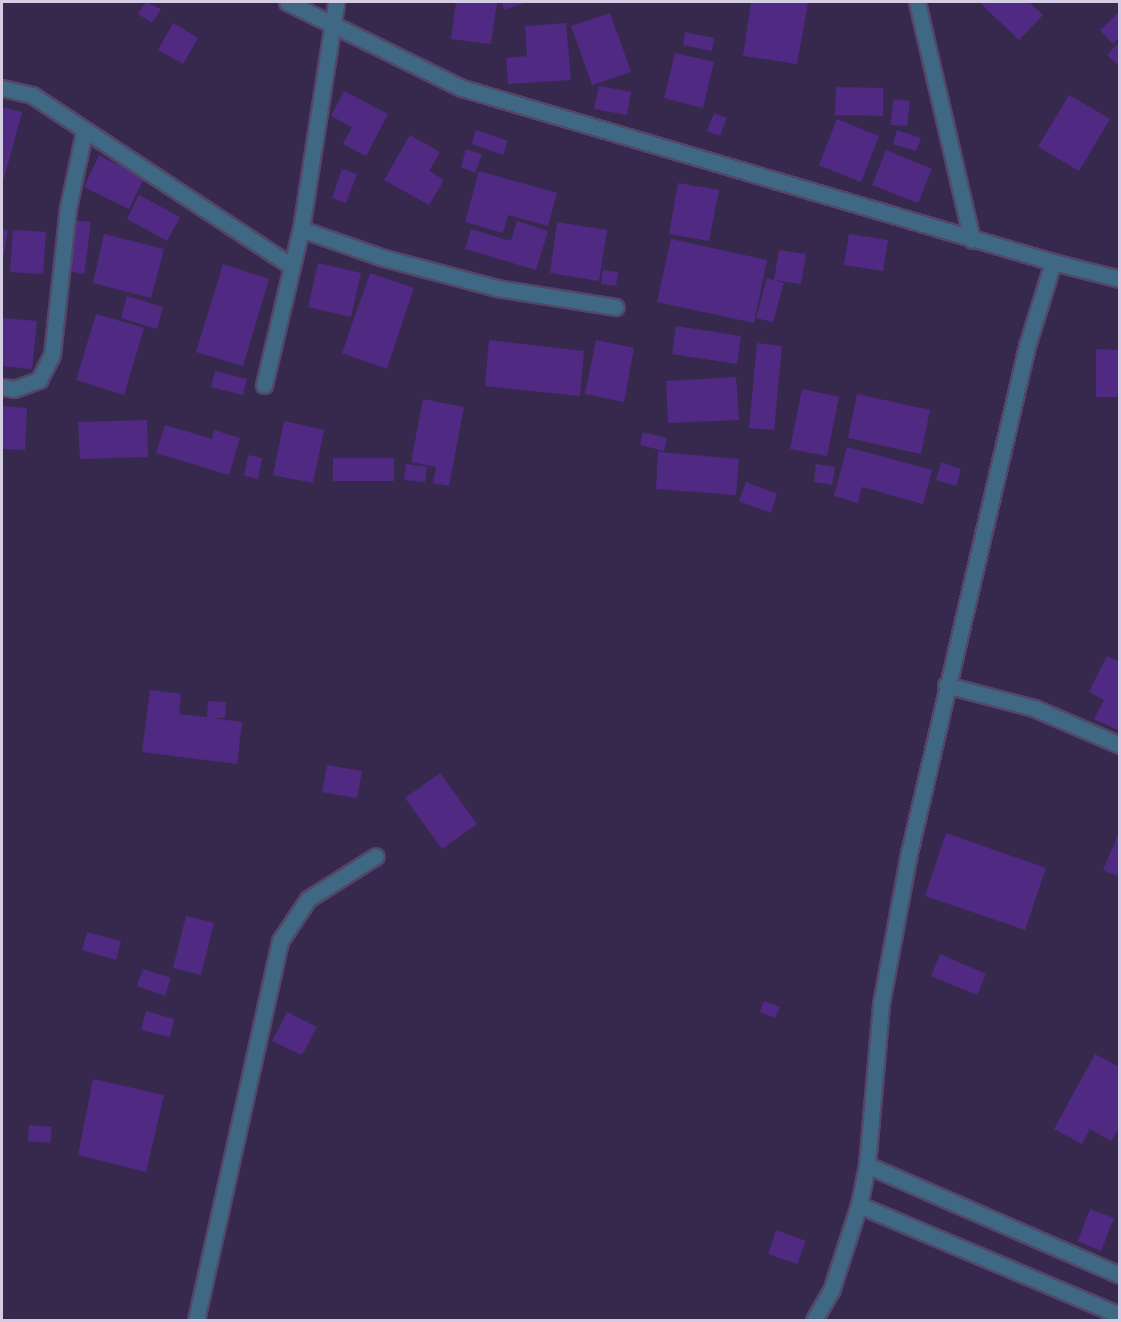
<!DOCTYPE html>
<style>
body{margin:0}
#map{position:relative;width:1121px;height:1322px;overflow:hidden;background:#37294e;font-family:"DM Sans",sans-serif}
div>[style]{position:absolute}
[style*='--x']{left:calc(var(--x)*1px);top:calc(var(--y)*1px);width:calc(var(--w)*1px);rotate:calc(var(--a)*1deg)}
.building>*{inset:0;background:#502983}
.roads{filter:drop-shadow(2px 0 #534769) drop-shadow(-2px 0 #534769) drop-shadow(0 2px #534769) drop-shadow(0 -2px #534769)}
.minor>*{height:15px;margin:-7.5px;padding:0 7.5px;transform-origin:7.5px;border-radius:7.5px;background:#3e6884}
.tertiary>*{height:15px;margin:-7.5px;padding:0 7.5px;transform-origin:7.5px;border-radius:7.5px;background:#3e6884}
span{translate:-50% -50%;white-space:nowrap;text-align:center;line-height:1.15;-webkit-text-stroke:4.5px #1c1626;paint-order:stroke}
.frame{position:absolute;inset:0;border:3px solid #d4cde4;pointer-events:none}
</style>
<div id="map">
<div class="building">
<div style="clip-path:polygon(146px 2px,161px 9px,152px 23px,138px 14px)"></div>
<div style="clip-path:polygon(456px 2px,497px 2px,491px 44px,451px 39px)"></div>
<div style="clip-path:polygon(502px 2px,527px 2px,504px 10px)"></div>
<div style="clip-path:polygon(751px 2px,808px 3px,797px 64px,743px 56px)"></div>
<div style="clip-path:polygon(979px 2px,1029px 2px,1043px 15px,1019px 40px)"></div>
<div style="clip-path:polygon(1120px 11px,1120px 37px,1113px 44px,1100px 30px)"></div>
<div style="clip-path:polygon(610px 13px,631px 72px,592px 85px,571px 26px)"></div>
<div style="clip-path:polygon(173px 23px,198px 38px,183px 64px,158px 50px)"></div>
<div style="clip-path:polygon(566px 23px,571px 80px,508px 84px,506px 58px,527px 56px,525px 26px)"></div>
<div style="clip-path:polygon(685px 32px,714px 38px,712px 51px,683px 45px)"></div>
<div style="clip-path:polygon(1120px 41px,1120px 67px,1107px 55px)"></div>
<div style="clip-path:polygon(675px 53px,714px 62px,703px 108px,664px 98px)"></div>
<div style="clip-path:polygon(599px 86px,631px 92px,627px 115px,594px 109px)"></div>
<div style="clip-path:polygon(836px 87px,883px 88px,883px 116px,835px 115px)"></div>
<div style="clip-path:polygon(344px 91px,388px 114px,366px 156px,343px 144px,352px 127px,331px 116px)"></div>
<div style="clip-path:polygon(1069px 95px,1110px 119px,1079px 171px,1038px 147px)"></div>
<div style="clip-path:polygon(893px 99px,910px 101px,907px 126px,891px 125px)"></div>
<div style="clip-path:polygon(2px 107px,22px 112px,2px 186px)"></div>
<div style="clip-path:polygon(714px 113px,727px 118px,720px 136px,707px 131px)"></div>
<div style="clip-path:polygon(837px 119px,879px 136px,861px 182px,819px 165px)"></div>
<div style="clip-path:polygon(476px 130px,508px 141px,503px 155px,472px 144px)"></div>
<div style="clip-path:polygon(897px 130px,921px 138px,916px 151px,893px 144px)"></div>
<div style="clip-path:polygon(410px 135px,440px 152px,429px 171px,444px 180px,429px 205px,384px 180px)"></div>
<div style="clip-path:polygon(466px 149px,482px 154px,475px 173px,461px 167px)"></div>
<div style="clip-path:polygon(886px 150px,932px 169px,918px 203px,872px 185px)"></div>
<div style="clip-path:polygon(99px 155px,144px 178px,129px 209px,84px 187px)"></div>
<div style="clip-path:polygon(342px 169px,357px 174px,346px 203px,332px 198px)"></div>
<div style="clip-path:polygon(479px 171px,557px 193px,548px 226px,508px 215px,503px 233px,465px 222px)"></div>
<div style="clip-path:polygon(678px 183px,719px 190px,709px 241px,669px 234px)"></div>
<div style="clip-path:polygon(139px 195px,180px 217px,167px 241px,127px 219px)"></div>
<div style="clip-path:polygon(74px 220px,91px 222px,84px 274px,67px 271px)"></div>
<div style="clip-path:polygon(517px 221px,548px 231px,536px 270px,465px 249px,471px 229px,511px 241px)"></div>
<div style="clip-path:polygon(557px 222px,607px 230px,599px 281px,550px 273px)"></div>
<div style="clip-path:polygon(2px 229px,8px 230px,3px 260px,2px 259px)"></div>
<div style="clip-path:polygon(13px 230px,46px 232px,43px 274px,10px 272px)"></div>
<div style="clip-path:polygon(104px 234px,164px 249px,151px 298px,93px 283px)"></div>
<div style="clip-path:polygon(849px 234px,888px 240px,883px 271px,844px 265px)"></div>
<div style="clip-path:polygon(671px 239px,767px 260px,754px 323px,657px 302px)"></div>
<div style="clip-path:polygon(779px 250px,806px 254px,801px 284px,774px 280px)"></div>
<div style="clip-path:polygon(318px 263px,361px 273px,351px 317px,308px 307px)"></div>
<div style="clip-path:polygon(223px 264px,269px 279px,243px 366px,196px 352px)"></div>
<div style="clip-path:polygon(603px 270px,618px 272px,616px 286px,601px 284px)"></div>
<div style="clip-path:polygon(370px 273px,414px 288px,387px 369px,342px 353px)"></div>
<div style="clip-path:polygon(767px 278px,784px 283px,773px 322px,756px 318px)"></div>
<div style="clip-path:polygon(127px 296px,163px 307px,157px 329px,121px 318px)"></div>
<div style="clip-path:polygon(96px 314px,144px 328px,124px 395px,76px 380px)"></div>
<div style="clip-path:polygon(2px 318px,37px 321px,32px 369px,2px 366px)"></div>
<div style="clip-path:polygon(676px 326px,741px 336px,737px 364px,672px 354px)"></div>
<div style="clip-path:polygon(489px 340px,584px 351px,580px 396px,485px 386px)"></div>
<div style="clip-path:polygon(596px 340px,634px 348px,624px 402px,585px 394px)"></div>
<div style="clip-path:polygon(757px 343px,782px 346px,774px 430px,749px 428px)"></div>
<div style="clip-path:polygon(1096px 349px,1120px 350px,1120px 397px,1096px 397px)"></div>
<div style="clip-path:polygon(215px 371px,247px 379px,243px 395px,211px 387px)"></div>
<div style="clip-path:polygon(736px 377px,739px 420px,668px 423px,666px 381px)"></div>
<div style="clip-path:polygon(802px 389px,839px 397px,827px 456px,790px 449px)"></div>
<div style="clip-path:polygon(857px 394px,930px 410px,921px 454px,848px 438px)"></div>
<div style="clip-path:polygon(423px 399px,464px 407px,449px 486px,433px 483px,436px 467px,411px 462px)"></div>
<div style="clip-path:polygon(2px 406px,27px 408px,25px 450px,2px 449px)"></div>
<div style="clip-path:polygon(147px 420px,148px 457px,80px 459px,78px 422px)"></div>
<div style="clip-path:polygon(284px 421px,324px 430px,313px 483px,273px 475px)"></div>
<div style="clip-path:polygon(165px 425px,212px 439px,214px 430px,240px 438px,229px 475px,156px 453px)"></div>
<div style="clip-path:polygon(643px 432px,667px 438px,664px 451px,640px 445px)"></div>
<div style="clip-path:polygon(847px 447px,932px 470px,923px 504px,862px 487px,858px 503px,834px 496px)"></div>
<div style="clip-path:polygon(658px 452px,739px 459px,736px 495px,656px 489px)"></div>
<div style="clip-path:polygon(248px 455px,262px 458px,258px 479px,244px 476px)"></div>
<div style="clip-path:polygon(333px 458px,394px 458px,394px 481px,333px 481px)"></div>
<div style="clip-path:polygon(941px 462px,961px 469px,956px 486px,936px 480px)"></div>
<div style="clip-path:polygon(406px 464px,427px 467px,425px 482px,404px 480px)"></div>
<div style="clip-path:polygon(816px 464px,835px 467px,832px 485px,814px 482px)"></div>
<div style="clip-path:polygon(746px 482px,777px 494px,771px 513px,739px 501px)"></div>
<div style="clip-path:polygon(1107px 656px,1120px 662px,1120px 731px,1094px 719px,1104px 700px,1089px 692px)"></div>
<div style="clip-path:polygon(150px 690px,181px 694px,179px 714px,207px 717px,208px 701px,226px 702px,225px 718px,211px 718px,242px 722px,237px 764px,142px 752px)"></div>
<div style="clip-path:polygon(327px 765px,362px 771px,357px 798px,322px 792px)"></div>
<div style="clip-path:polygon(440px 773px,477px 824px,442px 849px,405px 798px)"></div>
<div style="clip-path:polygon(1120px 830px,1120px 877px,1103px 870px)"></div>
<div style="clip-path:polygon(946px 833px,1046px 868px,1025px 930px,925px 896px)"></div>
<div style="clip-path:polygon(186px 916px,214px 923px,201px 975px,173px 968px)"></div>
<div style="clip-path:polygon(87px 932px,121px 941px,116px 960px,82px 950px)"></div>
<div style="clip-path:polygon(940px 954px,986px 974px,977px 995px,931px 976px)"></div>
<div style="clip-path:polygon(143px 969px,171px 978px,165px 996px,137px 986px)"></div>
<div style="clip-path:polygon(764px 1001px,780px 1007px,775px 1018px,760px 1012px)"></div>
<div style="clip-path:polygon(146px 1011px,174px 1019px,170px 1037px,141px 1030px)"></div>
<div style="clip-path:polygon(287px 1012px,317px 1027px,302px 1055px,272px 1041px)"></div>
<div style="clip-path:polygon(1095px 1054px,1120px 1067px,1120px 1127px,1111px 1141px,1090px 1129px,1082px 1144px,1054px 1129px)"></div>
<div style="clip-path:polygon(93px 1079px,164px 1095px,146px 1172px,78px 1155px)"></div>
<div style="clip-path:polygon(29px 1125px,52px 1127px,50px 1143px,28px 1141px)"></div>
<div style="clip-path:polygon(1090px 1209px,1114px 1218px,1101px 1251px,1078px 1241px)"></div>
<div style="clip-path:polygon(776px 1230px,806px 1241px,797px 1264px,768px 1254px)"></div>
</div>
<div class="roads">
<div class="minor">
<div style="--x:287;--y:2;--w:195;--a:26.2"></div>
<div style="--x:462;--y:88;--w:616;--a:16.41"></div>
<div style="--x:917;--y:2;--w:244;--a:77"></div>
<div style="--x:2;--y:88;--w:31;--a:13"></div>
<div style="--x:32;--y:95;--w:309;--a:33.4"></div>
<div style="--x:301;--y:229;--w:88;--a:19.3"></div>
<div style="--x:384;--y:258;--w:117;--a:14.9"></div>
<div style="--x:497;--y:288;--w:120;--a:9.1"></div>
<div style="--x:264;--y:385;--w:160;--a:-76.7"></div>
<div style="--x:301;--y:229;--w:230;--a:-81.2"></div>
<div style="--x:2;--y:387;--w:12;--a:9"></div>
<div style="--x:14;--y:389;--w:27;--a:-20"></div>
<div style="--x:39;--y:380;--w:28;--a:-63"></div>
<div style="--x:52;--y:355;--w:148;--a:-83.8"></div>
<div style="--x:68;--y:208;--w:78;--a:-78.1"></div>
<div style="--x:946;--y:685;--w:91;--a:14.6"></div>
<div style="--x:1034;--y:708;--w:94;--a:23.3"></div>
<div style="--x:196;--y:1320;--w:388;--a:-77.5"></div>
<div style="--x:280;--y:941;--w:50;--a:-56.3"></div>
<div style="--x:308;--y:899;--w:80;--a:-32.3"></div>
</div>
<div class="tertiary">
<div style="--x:867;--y:1165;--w:276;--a:23.5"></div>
<div style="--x:859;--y:1205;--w:283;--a:22.9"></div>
<div style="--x:814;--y:1320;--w:34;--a:-60"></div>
<div style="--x:831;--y:1291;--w:90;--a:-72"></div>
<div style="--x:859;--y:1205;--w:41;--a:-78.7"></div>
<div style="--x:867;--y:1165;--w:162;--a:-85"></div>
<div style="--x:881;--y:1004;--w:154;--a:-79.5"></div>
<div style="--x:909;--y:853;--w:521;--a:-76.9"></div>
<div style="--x:1027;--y:346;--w:88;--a:-72.8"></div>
<div style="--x:1053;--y:262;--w:69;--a:14.2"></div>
</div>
</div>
<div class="frame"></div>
</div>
